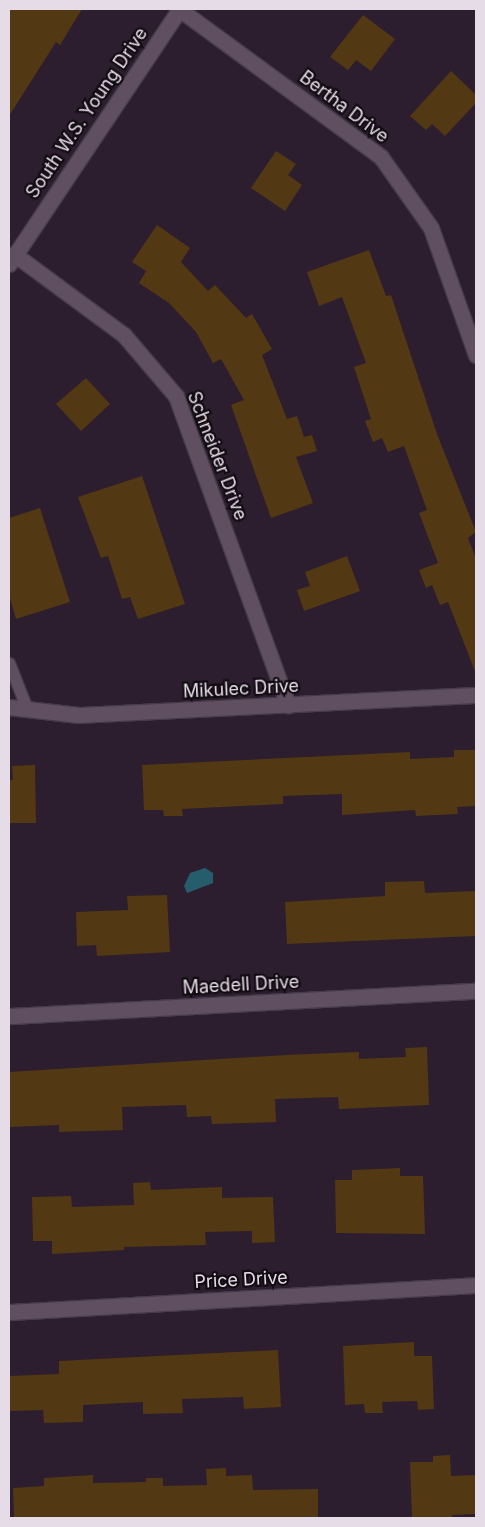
<!DOCTYPE html>
<style>
body{margin:0}
#map{position:relative;width:485px;height:1527px;overflow:hidden;background:#2c1e2e;font-family:Inter,sans-serif}
div>[style]{position:absolute}
[style*='--x']{left:calc(var(--x)*1px);top:calc(var(--y)*1px);width:calc(var(--w)*1px);rotate:calc(var(--a)*1deg)}
.water>*{inset:0;background:#255d6c}
.building>*{inset:0;background:#523813}
.roads{filter:drop-shadow(1px 0 #463b48) drop-shadow(-1px 0 #463b48) drop-shadow(0 1px #463b48) drop-shadow(0 -1px #463b48)}
.lane>*{height:11px;margin:-5.5px;padding:0 5.5px;transform-origin:5.5px;border-radius:5.5px;background:#604f61}
.street>*{height:15px;margin:-7.5px;padding:0 7.5px;transform-origin:7.5px;border-radius:7.5px;background:#604f61}
.secondary>*{height:15px;margin:-7.5px;padding:0 7.5px;transform-origin:7.5px;border-radius:7.5px;background:#604f61}
span{translate:-50% -50%;white-space:nowrap;text-align:center;line-height:1.15;-webkit-text-stroke:4.5px #110b12;paint-order:stroke}
.street-label{font-size:18px;color:#e6dce7}
.frame{position:absolute;inset:0;border:10px solid #e6dce7;pointer-events:none}
</style>
<div id="map">
<div class="water">
<div style="clip-path:polygon(205px 868px,213px 873px,213px 883px,187px 893px,184px 886px,190px 873px)"></div>
</div>
<div class="building">
<div style="clip-path:polygon(9px 9px,82px 9px,60px 45px,56px 42px,9px 116px)"></div>
<div style="clip-path:polygon(363px 15px,395px 39px,371px 71px,356px 60px,348px 70px,330px 57px)"></div>
<div style="clip-path:polygon(451px 71px,476px 95px,476px 103px,445px 136px,432px 124px,426px 130px,410px 116px)"></div>
<div style="clip-path:polygon(276px 151px,296px 164px,288px 175px,302px 185px,285px 211px,251px 188px)"></div>
<div style="clip-path:polygon(157px 225px,190px 248px,181px 262px,208px 291px,215px 285px,246px 318px,252px 314px,272px 349px,262px 355px,287px 419px,297px 416px,304px 437px,312px 435px,317px 451px,296px 457px,313px 503px,271px 518px,231px 405px,244px 400px,221px 359px,213px 363px,196px 332px,169px 303px,139px 283px,146px 271px,132px 262px)"></div>
<div style="clip-path:polygon(369px 250px,386px 296px,391px 295px,437px 434px,476px 532px,468px 538px,476px 559px,476px 674px,448px 602px,440px 605px,432px 585px,426px 588px,419px 570px,438px 563px,419px 513px,427px 510px,404px 446px,388px 452px,382px 438px,373px 442px,365px 421px,371px 419px,354px 367px,366px 363px,342px 297px,319px 306px,307px 272px)"></div>
<div style="clip-path:polygon(86px 378px,110px 404px,81px 431px,56px 404px)"></div>
<div style="clip-path:polygon(142px 476px,185px 604px,138px 619px,130px 597px,122px 599px,108px 556px,101px 558px,78px 497px)"></div>
<div style="clip-path:polygon(40px 508px,70px 602px,16px 619px,9px 595px,9px 518px)"></div>
<div style="clip-path:polygon(347px 556px,360px 591px,304px 611px,297px 590px,310px 586px,305px 572px)"></div>
<div style="clip-path:polygon(454px 750px,476px 750px,476px 806px,457px 807px,458px 814px,416px 816px,415px 810px,342px 815px,342px 794px,283px 796px,283px 804px,182px 809px,183px 816px,164px 816px,163px 810px,144px 810px,142px 765px,410px 752px,410px 759px,454px 757px)"></div>
<div style="clip-path:polygon(35px 765px,36px 823px,9px 823px,9px 780px,13px 780px,12px 766px)"></div>
<div style="clip-path:polygon(424px 881px,425px 893px,476px 891px,476px 936px,287px 944px,285px 902px,385px 896px,385px 882px)"></div>
<div style="clip-path:polygon(167px 895px,170px 952px,97px 956px,96px 945px,77px 946px,76px 912px,128px 910px,127px 896px)"></div>
<div style="clip-path:polygon(427px 1047px,429px 1105px,339px 1109px,338px 1097px,275px 1099px,276px 1122px,212px 1124px,211px 1116px,187px 1117px,186px 1105px,122px 1107px,123px 1130px,59px 1132px,59px 1125px,9px 1127px,9px 1072px,286px 1055px,359px 1052px,359px 1059px,406px 1057px,405px 1048px)"></div>
<div style="clip-path:polygon(400px 1168px,400px 1176px,423px 1176px,425px 1234px,336px 1233px,335px 1180px,352px 1180px,352px 1170px)"></div>
<div style="clip-path:polygon(150px 1182px,151px 1190px,222px 1187px,222px 1198px,273px 1197px,275px 1242px,252px 1243px,252px 1231px,205px 1232px,206px 1245px,124px 1247px,124px 1250px,52px 1254px,52px 1241px,33px 1241px,32px 1197px,71px 1196px,72px 1207px,134px 1205px,133px 1183px)"></div>
<div style="clip-path:polygon(414px 1342px,414px 1356px,432px 1356px,434px 1409px,418px 1410px,417px 1401px,382px 1402px,383px 1413px,365px 1413px,364px 1404px,345px 1405px,343px 1346px)"></div>
<div style="clip-path:polygon(278px 1350px,281px 1407px,244px 1409px,243px 1397px,182px 1399px,183px 1413px,143px 1414px,143px 1402px,83px 1405px,83px 1422px,44px 1423px,43px 1410px,9px 1411px,9px 1376px,59px 1374px,59px 1361px)"></div>
<div style="clip-path:polygon(450px 1455px,451px 1476px,476px 1475px,476px 1514px,452px 1515px,452px 1518px,412px 1518px,410px 1462px,433px 1462px,433px 1456px)"></div>
<div style="clip-path:polygon(226px 1468px,226px 1476px,252px 1475px,253px 1490px,318px 1489px,318px 1518px,14px 1518px,13px 1488px,44px 1486px,44px 1478px,93px 1475px,93px 1483px,146px 1482px,146px 1478px,163px 1478px,163px 1486px,207px 1485px,206px 1469px)"></div>
</div>
<div class="roads">
<div class="lane">
<div style="--x:9;--y:663;--w:49;--a:68.6"></div>
</div>
<div class="street">
<div style="--x:179;--y:9;--w:250;--a:36.2"></div>
<div style="--x:381;--y:157;--w:87;--a:54.8"></div>
<div style="--x:431;--y:228;--w:135;--a:70.5"></div>
<div style="--x:14;--y:254;--w:137;--a:36.4"></div>
<div style="--x:124;--y:335;--w:80;--a:49.6"></div>
<div style="--x:176;--y:396;--w:329;--a:70.1"></div>
<div style="--x:9;--y:707;--w:70;--a:6.5"></div>
<div style="--x:79;--y:715;--w:398;--a:-2.9"></div>
<div style="--x:9;--y:1016;--w:468;--a:-3.1"></div>
<div style="--x:9;--y:1312;--w:468;--a:-3.3"></div>
</div>
<div class="secondary">
<div style="--x:9;--y:264;--w:307;--a:-56.2"></div>
</div>
</div>
<div class="street-label">
<span style="left:344px;top:107px;rotate:37deg">Bertha Drive</span>
<span style="left:87px;top:113px;rotate:-56deg">South W.S. Young Drive</span>
<span style="left:217px;top:456px;rotate:69deg">Schneider Drive</span>
<span style="left:241px;top:689px;rotate:-3deg">Mikulec Drive</span>
<span style="left:241px;top:985px;rotate:-3deg">Maedell Drive</span>
<span style="left:241px;top:1280px;rotate:-3deg">Price Drive</span>
</div>
<div class="frame"></div>
</div>
